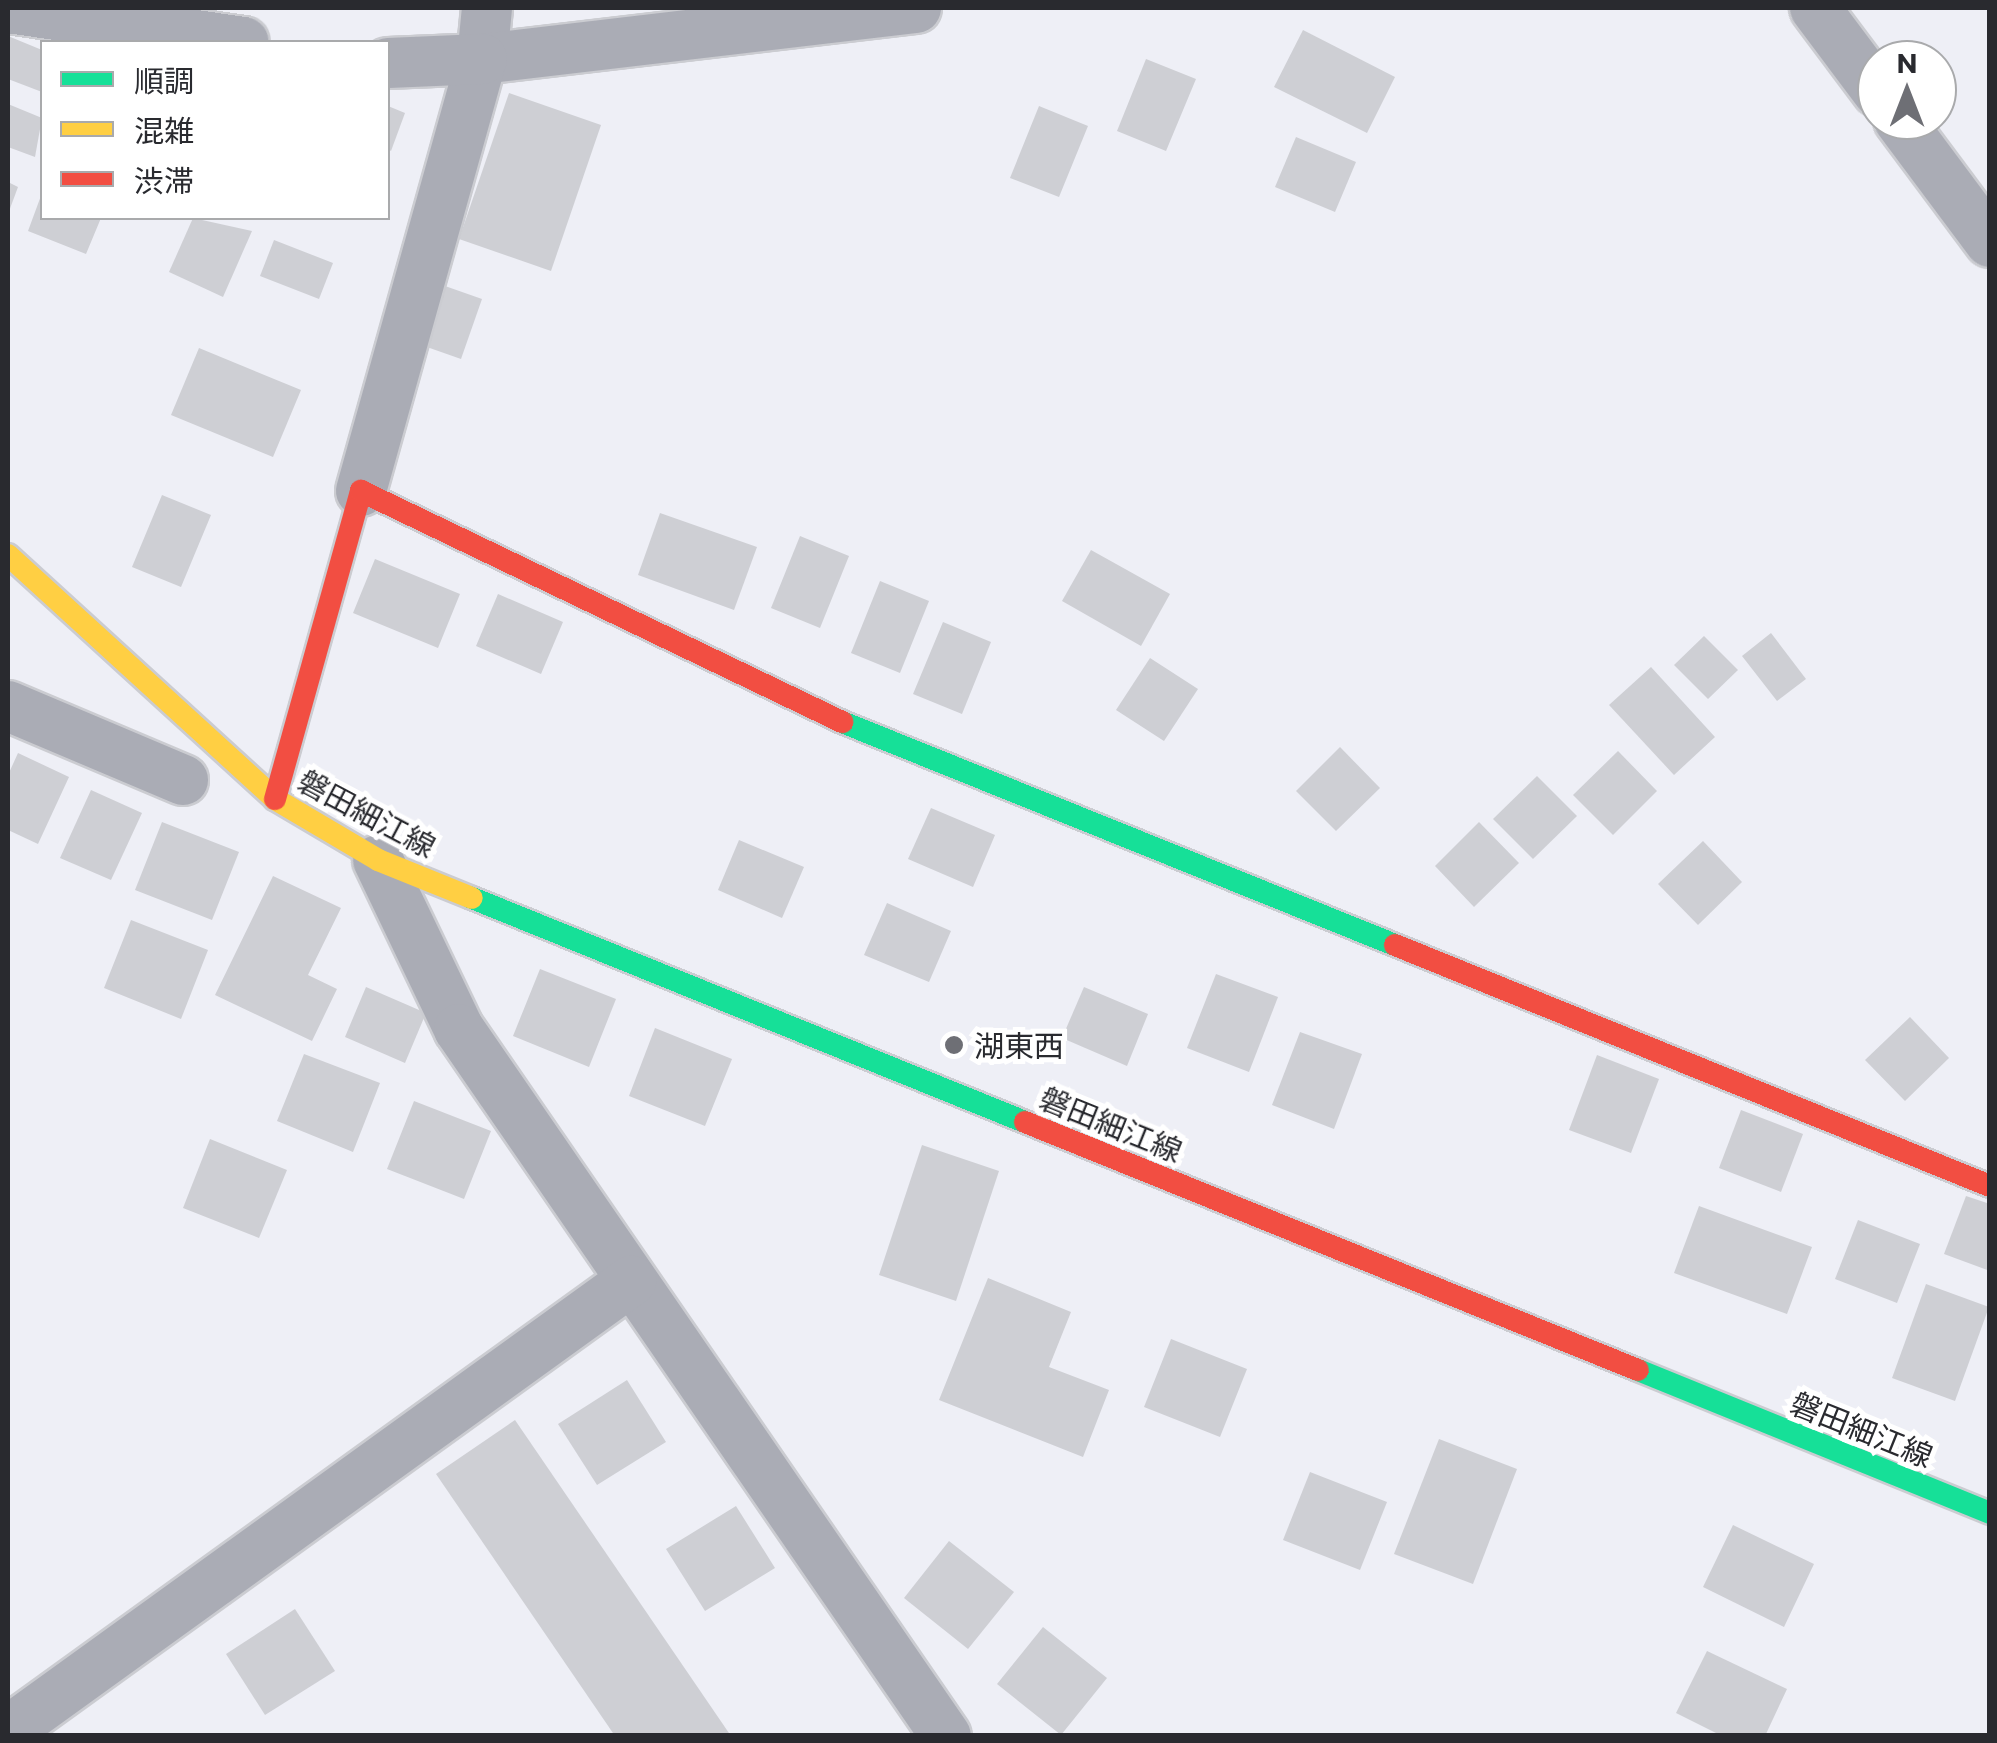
<!DOCTYPE html>
<meta charset="utf-8">
<style>
body{margin:0}
#map{position:relative;width:1997px;height:1743px;overflow:hidden;background:#eeeff6;font-family:Commissioner,"Noto Sans JP",sans-serif}
div>[style]{position:absolute}
[style*='--x']{left:calc(var(--x)*1px);top:calc(var(--y)*1px);width:calc(var(--w)*1px);rotate:calc(var(--a)*1deg)}
.building>*{inset:0;background:#cecfd4}
.roads{filter:drop-shadow(2px 0 #cbccd1) drop-shadow(-2px 0 #cbccd1) drop-shadow(0 2px #cbccd1) drop-shadow(0 -2px #cbccd1)}
.street>*{height:50px;margin:-25px;padding:0 25px;transform-origin:25px;border-radius:25px;background:#aaacb5}
.fast>*{height:22px;margin:-11px;padding:0 11px;transform-origin:11px;border-radius:11px;background:#16e098}
.slow>*{height:22px;margin:-11px;padding:0 11px;transform-origin:11px;border-radius:11px;background:#ffcf43}
.jam>*{height:22px;margin:-11px;padding:0 11px;transform-origin:11px;border-radius:11px;background:#f24e42}
.dots>*{width:28px;height:28px;translate:-50% -50%;box-sizing:border-box;border:5px solid #fff;border-radius:50%}
span{translate:-50% -50%;white-space:nowrap;text-align:center;line-height:1.15;-webkit-text-stroke:10px #fff;paint-order:stroke}
.street-label{font-size:30px;color:#292a2f}
.poi-label{font-size:30px;color:#292a2f}
.left{translate:0 -50%;text-align:left}
.frame{position:absolute;inset:0;border:10px solid #292a2f;pointer-events:none}
.legend{position:absolute;left:40px;top:40px;width:350px;height:180px;box-sizing:border-box;background:#fff;border:2px solid #a9aaac;margin:0;padding:12px 18px;list-style:none;font-size:30px;color:#292a2f}
.legend li{display:flex;align-items:center;gap:20px;height:50px}
.legend b{width:50px;border:2px solid #a9aaac}
.north{position:absolute;left:1857px;top:40px;width:100px;height:100px;box-sizing:border-box;background:#fff;border:2px solid #a9aaac;border-radius:50%;rotate:0deg;font-size:28px;font-weight:700;line-height:40px;text-align:center;color:#292a2f}
.north::after{content:'';display:block;margin:auto;width:35px;height:45px;background:#6e6f75;clip-path:polygon(50% 0,100% 100%,50% 72%,0 100%)}
</style>
<div id="map">
<div class="building">
<div style="clip-path:polygon(1303px 30px,1395px 77px,1367px 133px,1274px 87px)"></div>
<div style="clip-path:polygon(8px 36px,42px 50px,42px 92px,8px 79px)"></div>
<div style="clip-path:polygon(1146px 59px,1196px 79px,1166px 151px,1117px 131px)"></div>
<div style="clip-path:polygon(509px 93px,601px 125px,551px 271px,459px 239px)"></div>
<div style="clip-path:polygon(8px 104px,42px 118px,35px 157px,8px 147px)"></div>
<div style="clip-path:polygon(388px 106px,405px 113px,391px 151px,388px 149px)"></div>
<div style="clip-path:polygon(1039px 106px,1088px 126px,1059px 197px,1010px 178px)"></div>
<div style="clip-path:polygon(1296px 137px,1356px 162px,1335px 212px,1275px 187px)"></div>
<div style="clip-path:polygon(8px 182px,18px 187px,8px 214px)"></div>
<div style="clip-path:polygon(42px 193px,42px 218px,101px 218px,86px 254px,28px 231px)"></div>
<div style="clip-path:polygon(193px 218px,252px 231px,223px 297px,169px 272px)"></div>
<div style="clip-path:polygon(274px 240px,333px 263px,319px 299px,260px 276px)"></div>
<div style="clip-path:polygon(445px 286px,482px 299px,461px 359px,424px 346px)"></div>
<div style="clip-path:polygon(199px 348px,301px 390px,273px 457px,171px 415px)"></div>
<div style="clip-path:polygon(162px 495px,211px 515px,181px 587px,132px 567px)"></div>
<div style="clip-path:polygon(660px 513px,757px 547px,734px 610px,638px 575px)"></div>
<div style="clip-path:polygon(800px 536px,849px 556px,820px 628px,771px 608px)"></div>
<div style="clip-path:polygon(1091px 550px,1170px 594px,1141px 646px,1062px 601px)"></div>
<div style="clip-path:polygon(375px 559px,460px 594px,438px 648px,353px 613px)"></div>
<div style="clip-path:polygon(880px 581px,929px 601px,900px 673px,851px 653px)"></div>
<div style="clip-path:polygon(498px 594px,563px 622px,541px 674px,476px 646px)"></div>
<div style="clip-path:polygon(943px 622px,991px 642px,962px 714px,913px 694px)"></div>
<div style="clip-path:polygon(1771px 633px,1806px 679px,1777px 701px,1742px 656px)"></div>
<div style="clip-path:polygon(1704px 636px,1738px 670px,1708px 699px,1674px 665px)"></div>
<div style="clip-path:polygon(1150px 658px,1198px 689px,1164px 741px,1116px 710px)"></div>
<div style="clip-path:polygon(1651px 667px,1715px 737px,1674px 775px,1609px 705px)"></div>
<div style="clip-path:polygon(1340px 747px,1380px 788px,1336px 831px,1296px 791px)"></div>
<div style="clip-path:polygon(1618px 751px,1657px 791px,1613px 835px,1573px 795px)"></div>
<div style="clip-path:polygon(18px 753px,69px 777px,38px 844px,8px 830px,8px 775px)"></div>
<div style="clip-path:polygon(1537px 776px,1577px 816px,1533px 859px,1493px 819px)"></div>
<div style="clip-path:polygon(91px 790px,142px 813px,111px 880px,60px 858px)"></div>
<div style="clip-path:polygon(931px 808px,995px 835px,973px 887px,908px 859px)"></div>
<div style="clip-path:polygon(162px 822px,239px 852px,212px 920px,135px 890px)"></div>
<div style="clip-path:polygon(1479px 822px,1519px 863px,1474px 907px,1435px 866px)"></div>
<div style="clip-path:polygon(739px 840px,804px 867px,782px 918px,718px 890px)"></div>
<div style="clip-path:polygon(1703px 841px,1742px 882px,1698px 925px,1658px 884px)"></div>
<div style="clip-path:polygon(273px 876px,341px 908px,308px 975px,337px 989px,312px 1041px,215px 995px)"></div>
<div style="clip-path:polygon(887px 903px,951px 931px,929px 982px,864px 955px)"></div>
<div style="clip-path:polygon(131px 920px,208px 950px,181px 1019px,104px 988px)"></div>
<div style="clip-path:polygon(540px 969px,616px 999px,589px 1067px,513px 1036px)"></div>
<div style="clip-path:polygon(1216px 974px,1278px 997px,1249px 1072px,1187px 1048px)"></div>
<div style="clip-path:polygon(366px 987px,426px 1013px,405px 1063px,345px 1037px)"></div>
<div style="clip-path:polygon(1084px 987px,1148px 1014px,1127px 1066px,1062px 1038px)"></div>
<div style="clip-path:polygon(1910px 1017px,1949px 1058px,1905px 1101px,1865px 1060px)"></div>
<div style="clip-path:polygon(655px 1028px,732px 1059px,705px 1126px,629px 1096px)"></div>
<div style="clip-path:polygon(1300px 1032px,1362px 1054px,1334px 1129px,1272px 1105px)"></div>
<div style="clip-path:polygon(304px 1054px,380px 1083px,353px 1152px,277px 1121px)"></div>
<div style="clip-path:polygon(1597px 1055px,1659px 1079px,1631px 1153px,1569px 1130px)"></div>
<div style="clip-path:polygon(414px 1101px,491px 1131px,464px 1199px,387px 1169px)"></div>
<div style="clip-path:polygon(1741px 1110px,1803px 1134px,1781px 1192px,1719px 1168px)"></div>
<div style="clip-path:polygon(210px 1139px,287px 1170px,259px 1238px,183px 1208px)"></div>
<div style="clip-path:polygon(922px 1145px,999px 1171px,956px 1301px,879px 1275px)"></div>
<div style="clip-path:polygon(1966px 1196px,1990px 1204px,1990px 1271px,1944px 1254px)"></div>
<div style="clip-path:polygon(1699px 1206px,1812px 1247px,1787px 1314px,1674px 1273px)"></div>
<div style="clip-path:polygon(1858px 1220px,1920px 1244px,1897px 1303px,1835px 1279px)"></div>
<div style="clip-path:polygon(988px 1278px,1071px 1312px,1049px 1367px,1109px 1390px,1083px 1457px,939px 1400px)"></div>
<div style="clip-path:polygon(1926px 1284px,1989px 1307px,1955px 1401px,1892px 1378px)"></div>
<div style="clip-path:polygon(1171px 1339px,1247px 1369px,1220px 1437px,1144px 1407px)"></div>
<div style="clip-path:polygon(627px 1380px,666px 1442px,597px 1485px,558px 1424px)"></div>
<div style="clip-path:polygon(515px 1420px,731px 1736px,615px 1736px,436px 1474px)"></div>
<div style="clip-path:polygon(1439px 1439px,1517px 1469px,1473px 1584px,1394px 1554px)"></div>
<div style="clip-path:polygon(1310px 1472px,1387px 1502px,1360px 1570px,1283px 1540px)"></div>
<div style="clip-path:polygon(736px 1506px,775px 1568px,705px 1611px,666px 1549px)"></div>
<div style="clip-path:polygon(1733px 1525px,1814px 1564px,1784px 1627px,1703px 1587px)"></div>
<div style="clip-path:polygon(949px 1541px,1014px 1592px,968px 1649px,904px 1598px)"></div>
<div style="clip-path:polygon(295px 1609px,335px 1671px,265px 1715px,226px 1654px)"></div>
<div style="clip-path:polygon(1043px 1627px,1107px 1678px,1061px 1735px,997px 1684px)"></div>
<div style="clip-path:polygon(1707px 1651px,1787px 1689px,1765px 1736px,1722px 1736px,1676px 1713px)"></div>
</div>
<div class="roads">
<div class="street">
<div style="--x:8;--y:8;--w:238;--a:8.2"></div>
<div style="--x:487;--y:8;--w:51;--a:95.6"></div>
<div style="--x:482;--y:59;--w:437;--a:-6.7"></div>
<div style="--x:1815;--y:8;--w:104;--a:53.2"></div>
<div style="--x:1899;--y:120;--w:152;--a:53.3"></div>
<div style="--x:361;--y:491;--w:449;--a:-74.4"></div>
<div style="--x:482;--y:59;--w:94;--a:177.6"></div>
<div style="--x:8;--y:706;--w:190;--a:22.9"></div>
<div style="--x:378;--y:860;--w:187;--a:64.4"></div>
<div style="--x:459;--y:1029;--w:858;--a:55.44"></div>
<div style="--x:8;--y:1731;--w:769;--a:-35.84"></div>
</div>
<div class="fast">
<div style="--x:842;--y:722;--w:596;--a:21.96"></div>
<div style="--x:472;--y:898;--w:597;--a:22.05"></div>
<div style="--x:1638;--y:1370;--w:380;--a:22.1"></div>
</div>
<div class="slow">
<div style="--x:8;--y:555;--w:362;--a:42.4"></div>
<div style="--x:275;--y:799;--w:120;--a:30.6"></div>
<div style="--x:378;--y:860;--w:101;--a:22"></div>
</div>
<div class="jam">
<div style="--x:275;--y:799;--w:320;--a:-74.4"></div>
<div style="--x:361;--y:491;--w:534;--a:25.65"></div>
<div style="--x:1395;--y:945;--w:642;--a:22.05"></div>
<div style="--x:1025;--y:1122;--w:661;--a:22.03"></div>
</div>
</div>
<div class="dots">
<div style="left:954px;top:1045px;background:#6e6f75"></div>
</div>
<div class="street-label">
<span style="left:367px;top:813px;rotate:28deg">磐田細江線</span>
<span style="left:1111px;top:1124px;rotate:22deg">磐田細江線</span>
<span style="left:1862px;top:1429px;rotate:22deg">磐田細江線</span>
</div>
<div class="poi-label">
<span class="left" style="left:974px;top:1045px">湖東西</span>
</div>
<div class="frame"></div>
<ul class="legend">
<li><b style="height:12px;background:#16e098"></b>順調</li>
<li><b style="height:12px;background:#ffcf43"></b>混雑</li>
<li><b style="height:12px;background:#f24e42"></b>渋滞</li>
</ul>
<div class="north">N</div>
</div>
